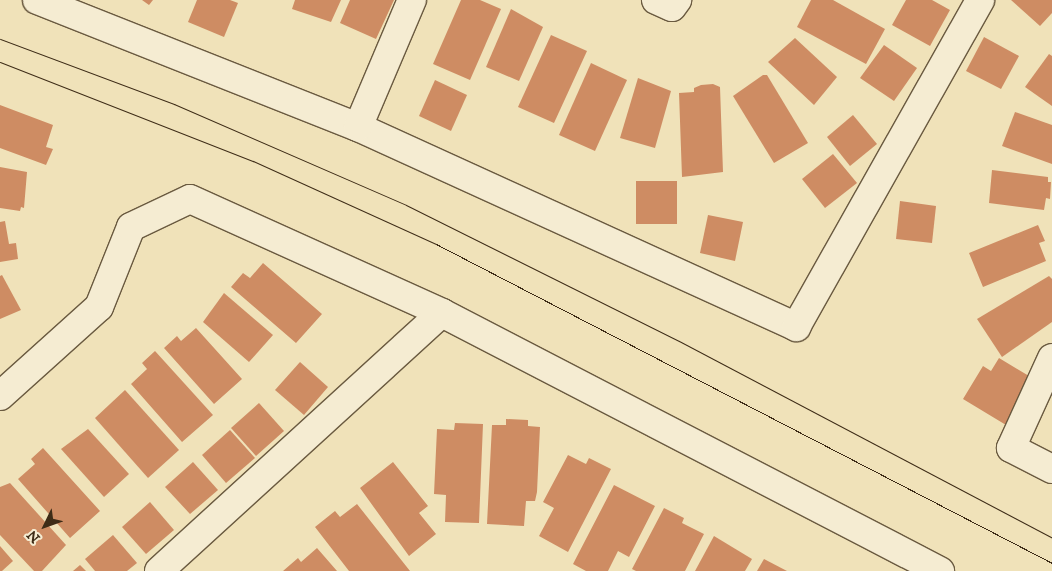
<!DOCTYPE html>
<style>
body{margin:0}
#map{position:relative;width:1052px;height:571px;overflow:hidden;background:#f0e2b9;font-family:"IM FELL DW Pica",serif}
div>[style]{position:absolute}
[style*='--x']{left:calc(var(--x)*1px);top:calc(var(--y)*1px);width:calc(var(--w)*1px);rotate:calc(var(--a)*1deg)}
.building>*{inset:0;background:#ce8c63}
.roads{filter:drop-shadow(1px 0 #6a5a40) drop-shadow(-1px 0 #6a5a40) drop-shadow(0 1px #6a5a40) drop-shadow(0 -1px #6a5a40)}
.minor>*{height:28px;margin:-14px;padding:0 14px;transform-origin:14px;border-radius:14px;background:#f5ecd2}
.tram>*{height:1px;margin:-0.5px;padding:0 0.5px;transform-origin:0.5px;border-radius:0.5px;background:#3e2c17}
span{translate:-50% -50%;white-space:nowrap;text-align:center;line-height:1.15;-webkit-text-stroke:4px #f5ecd2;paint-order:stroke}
.north{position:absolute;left:20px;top:501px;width:50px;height:50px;-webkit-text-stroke:4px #f5ecd2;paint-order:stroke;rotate:228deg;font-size:14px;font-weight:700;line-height:20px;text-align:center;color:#3e2c17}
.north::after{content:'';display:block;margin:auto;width:18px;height:22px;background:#3e2c17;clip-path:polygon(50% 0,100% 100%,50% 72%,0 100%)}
</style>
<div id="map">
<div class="building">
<div style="clip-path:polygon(142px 0,153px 0,149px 5px)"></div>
<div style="clip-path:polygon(197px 0,230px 0,238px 3px,224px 37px,188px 22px)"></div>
<div style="clip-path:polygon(295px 0,341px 0,331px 22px,292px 9px)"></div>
<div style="clip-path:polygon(350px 0,394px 0,376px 39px,340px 23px)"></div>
<div style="clip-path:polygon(461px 0,480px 0,501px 9px,470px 80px,433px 64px)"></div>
<div style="clip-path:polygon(811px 0,833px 0,885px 29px,866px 64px,797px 27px)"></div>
<div style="clip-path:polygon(906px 0,932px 0,950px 10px,930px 46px,892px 25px)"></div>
<div style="clip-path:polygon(1011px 0,1052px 0,1052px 13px,1040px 26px)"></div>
<div style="clip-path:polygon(511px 9px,543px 27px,519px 81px,486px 67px)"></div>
<div style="clip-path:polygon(551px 35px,587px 51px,554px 123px,518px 107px)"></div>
<div style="clip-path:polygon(984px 37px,1019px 56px,1001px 89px,966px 71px)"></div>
<div style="clip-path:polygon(795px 38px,837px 77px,814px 105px,768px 62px)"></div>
<div style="clip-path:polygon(884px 45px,917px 68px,894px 101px,860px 78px)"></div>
<div style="clip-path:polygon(1049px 54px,1052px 56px,1052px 106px,1025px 87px)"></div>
<div style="clip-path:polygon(591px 63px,627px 80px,595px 151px,559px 135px)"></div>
<div style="clip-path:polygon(763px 75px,767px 75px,808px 143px,774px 163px,733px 96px)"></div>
<div style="clip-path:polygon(638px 78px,671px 91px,655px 148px,620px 138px)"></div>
<div style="clip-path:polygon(435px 80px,467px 95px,451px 131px,419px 116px)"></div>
<div style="clip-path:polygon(713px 84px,720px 87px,723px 172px,682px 177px,679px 93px,694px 92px,694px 88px,701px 85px)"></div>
<div style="clip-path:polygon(0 105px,53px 125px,46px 147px,53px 149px,46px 165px,0 148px)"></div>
<div style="clip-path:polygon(1015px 112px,1052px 125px,1052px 164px,1002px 146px)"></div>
<div style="clip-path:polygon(853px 115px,877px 144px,850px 166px,827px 137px)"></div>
<div style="clip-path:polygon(833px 154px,857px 183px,825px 208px,802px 179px)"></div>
<div style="clip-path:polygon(0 167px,27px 172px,24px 208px,21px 207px,20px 211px,0 208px)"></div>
<div style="clip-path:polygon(992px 170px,1048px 177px,1048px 182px,1051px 182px,1050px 199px,1046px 198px,1044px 210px,989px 203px)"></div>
<div style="clip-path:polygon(636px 181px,677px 181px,677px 224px,636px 224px)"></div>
<div style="clip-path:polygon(900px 201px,936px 206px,932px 243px,896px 239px)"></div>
<div style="clip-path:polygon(708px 215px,743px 222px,735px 261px,700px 253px)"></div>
<div style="clip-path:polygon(5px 221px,9px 244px,16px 243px,18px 259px,0 262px,0 222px)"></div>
<div style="clip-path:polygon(1038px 225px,1045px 241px,1039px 243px,1046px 261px,983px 287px,969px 253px)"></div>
<div style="clip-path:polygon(263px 263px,322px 314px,296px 343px,231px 287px,243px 273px,250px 278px)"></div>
<div style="clip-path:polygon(2px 275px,21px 310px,0 319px,0 276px)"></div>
<div style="clip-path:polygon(1049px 276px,1052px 279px,1052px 322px,1002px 357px,977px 319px)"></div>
<div style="clip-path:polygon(224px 293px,273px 335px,249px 362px,203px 322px)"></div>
<div style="clip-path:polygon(196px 328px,242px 379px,214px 404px,164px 348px,177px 336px,181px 341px)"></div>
<div style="clip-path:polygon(155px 351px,213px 415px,182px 442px,131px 384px,147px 369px,142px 363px)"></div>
<div style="clip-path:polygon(999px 358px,1034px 379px,1006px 425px,963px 399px,983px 366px,991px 371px)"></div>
<div style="clip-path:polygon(300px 362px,328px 387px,304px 415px,275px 390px)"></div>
<div style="clip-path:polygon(125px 390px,179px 450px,148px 478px,95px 418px)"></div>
<div style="clip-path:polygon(259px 403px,284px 431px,256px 456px,231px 428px)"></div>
<div style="clip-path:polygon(506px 419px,528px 420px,528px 426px,540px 427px,537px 492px,535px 501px,526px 501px,524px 526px,487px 524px,492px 425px,506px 425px)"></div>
<div style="clip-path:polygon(455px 423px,483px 424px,479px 523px,445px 522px,446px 495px,434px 494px,437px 429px,454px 430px)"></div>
<div style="clip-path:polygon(88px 429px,129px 474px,104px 497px,61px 449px)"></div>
<div style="clip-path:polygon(230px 430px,255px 458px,226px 483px,202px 455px)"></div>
<div style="clip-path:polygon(43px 448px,100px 511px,70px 538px,18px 479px,35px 464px,31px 459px)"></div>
<div style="clip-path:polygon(568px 455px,586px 464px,589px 458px,611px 469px,568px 552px,539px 536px,554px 508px,543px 502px)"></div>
<div style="clip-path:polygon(193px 462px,218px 490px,190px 514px,165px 487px)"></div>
<div style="clip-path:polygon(393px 462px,428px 506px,419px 513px,436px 534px,409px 556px,360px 488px)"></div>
<div style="clip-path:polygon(10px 483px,66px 545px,42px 571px,34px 571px,0 535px,0 487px)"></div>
<div style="clip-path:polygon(614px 485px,655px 506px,629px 557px,618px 551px,608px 571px,586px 571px,573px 564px)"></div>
<div style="clip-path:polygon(150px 502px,174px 530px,146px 554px,122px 527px)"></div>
<div style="clip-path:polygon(357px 504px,387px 542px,410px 571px,349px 571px,315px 527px,335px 511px,340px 517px)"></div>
<div style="clip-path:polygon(664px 508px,684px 518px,682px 523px,704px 534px,685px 571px,636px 571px,632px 569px)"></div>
<div style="clip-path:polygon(113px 535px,137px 563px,127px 571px,95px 571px,85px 559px)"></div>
<div style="clip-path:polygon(714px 536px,752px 559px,745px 571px,695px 571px)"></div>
<div style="clip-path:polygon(0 546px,13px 561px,2px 571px,0 571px)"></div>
<div style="clip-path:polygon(317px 548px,337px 571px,283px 571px,298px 558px,301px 562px)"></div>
<div style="clip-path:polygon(764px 559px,787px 571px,757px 571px)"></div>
<div style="clip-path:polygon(80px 565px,86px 571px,73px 571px)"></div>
</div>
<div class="roads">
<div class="minor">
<div style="--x:37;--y:0;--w:345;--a:21.6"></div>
<div style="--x:358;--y:127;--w:482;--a:24.5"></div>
<div style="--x:796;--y:327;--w:375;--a:-60.6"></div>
<div style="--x:656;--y:0;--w:17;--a:24"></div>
<div style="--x:672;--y:7;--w:9;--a:-54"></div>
<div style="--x:358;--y:127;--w:138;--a:-67"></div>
<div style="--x:1052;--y:358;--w:99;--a:114.5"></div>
<div style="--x:1011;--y:448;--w:46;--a:27.1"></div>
<div style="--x:0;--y:396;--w:133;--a:-42"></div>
<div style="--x:99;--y:307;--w:86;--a:-68.2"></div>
<div style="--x:131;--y:227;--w:65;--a:-25.4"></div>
<div style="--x:190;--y:199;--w:277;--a:24.3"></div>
<div style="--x:442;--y:313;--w:561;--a:27.39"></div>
<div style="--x:159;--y:571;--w:383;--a:-42.4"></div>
</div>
</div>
<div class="tram">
<div style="--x:0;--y:39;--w:186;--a:20.5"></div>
<div style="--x:174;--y:104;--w:253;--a:23.5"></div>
<div style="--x:406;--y:205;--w:305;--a:26.5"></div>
<div style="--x:679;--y:341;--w:422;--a:27.8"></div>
<div style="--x:0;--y:62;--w:272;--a:21.4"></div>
<div style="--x:253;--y:161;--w:201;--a:24.4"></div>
<div style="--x:436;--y:244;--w:694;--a:27.38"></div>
</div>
<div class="north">N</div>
</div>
